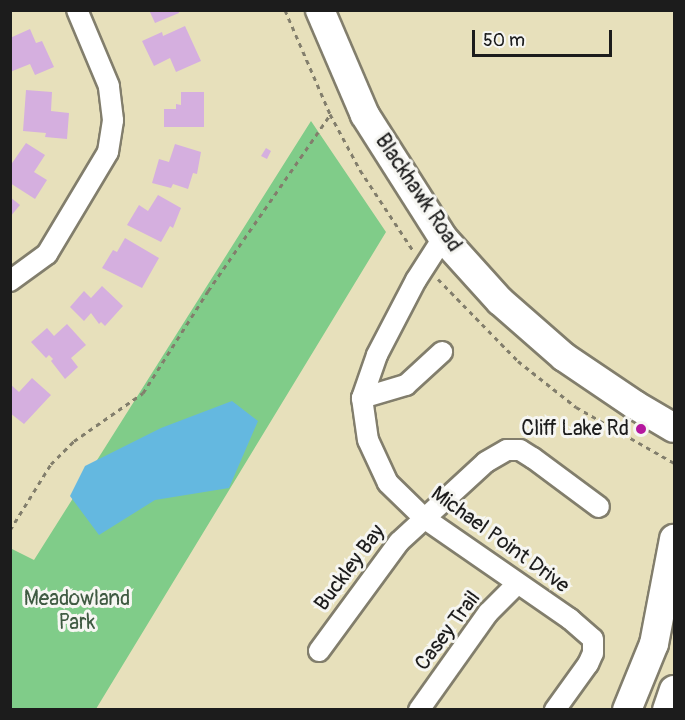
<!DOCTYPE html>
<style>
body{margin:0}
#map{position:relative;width:685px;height:720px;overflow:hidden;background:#e7e0bb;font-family:Pangolin,sans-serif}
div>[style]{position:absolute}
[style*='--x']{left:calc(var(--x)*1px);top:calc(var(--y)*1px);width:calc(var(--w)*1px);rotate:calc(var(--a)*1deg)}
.green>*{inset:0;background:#80cc89}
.water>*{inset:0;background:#64b8e0}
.building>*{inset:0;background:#d5afdf}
.path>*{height:3px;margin-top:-1.5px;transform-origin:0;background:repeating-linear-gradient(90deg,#827e6c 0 4.5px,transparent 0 9px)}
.roads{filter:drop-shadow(2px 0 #827e6c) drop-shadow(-2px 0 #827e6c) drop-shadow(0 2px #827e6c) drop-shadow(0 -2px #827e6c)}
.street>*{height:20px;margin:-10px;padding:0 10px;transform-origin:10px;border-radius:10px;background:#fff}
.secondary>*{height:28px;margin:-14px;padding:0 14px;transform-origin:14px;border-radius:14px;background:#fff}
.dots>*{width:16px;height:16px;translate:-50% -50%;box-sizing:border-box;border:3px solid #f6f6f2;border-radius:50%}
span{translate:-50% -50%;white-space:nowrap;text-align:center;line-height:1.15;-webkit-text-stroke:6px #f6f6f2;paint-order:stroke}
.street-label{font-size:21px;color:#1c1c1c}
.poi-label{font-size:21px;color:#1c1c1c}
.right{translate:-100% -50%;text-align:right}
.park-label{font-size:21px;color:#3f5a42}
.frame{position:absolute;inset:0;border:12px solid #1c1c1c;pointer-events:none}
.scale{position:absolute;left:472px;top:30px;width:140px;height:27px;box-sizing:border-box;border:3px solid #1c1c1c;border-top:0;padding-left:8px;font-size:18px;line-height:21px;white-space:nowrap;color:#1c1c1c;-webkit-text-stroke:4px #f6f6f2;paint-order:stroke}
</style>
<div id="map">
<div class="green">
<div style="clip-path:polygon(311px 121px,386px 232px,96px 709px,11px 709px,10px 548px,34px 560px)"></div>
</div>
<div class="water">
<div style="clip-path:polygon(232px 401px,258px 421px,229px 488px,155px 500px,99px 535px,70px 496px,85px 466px,161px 428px)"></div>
</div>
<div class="building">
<div style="clip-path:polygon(149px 10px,178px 10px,179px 13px,155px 23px)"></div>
<div style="clip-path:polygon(185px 26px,201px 61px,176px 72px,170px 58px,154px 66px,142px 41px,162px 32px,163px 36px)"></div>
<div style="clip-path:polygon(30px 29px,36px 43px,42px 41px,54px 67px,35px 75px,30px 64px,10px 72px,10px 38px)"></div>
<div style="clip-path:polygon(26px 90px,52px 92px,51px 111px,69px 113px,67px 139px,45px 137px,46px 133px,23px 131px)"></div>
<div style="clip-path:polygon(181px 92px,204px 92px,204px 127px,164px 127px,164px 109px,176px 109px,176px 104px,181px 105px)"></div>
<div style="clip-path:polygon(26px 143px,45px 155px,34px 172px,47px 180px,35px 199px,10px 183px,10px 166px)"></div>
<div style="clip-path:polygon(175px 144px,201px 152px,197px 174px,193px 173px,188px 189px,173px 184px,171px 188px,152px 183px,159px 159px,169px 162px)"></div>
<div style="clip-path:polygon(266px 148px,271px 151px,267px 159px,261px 156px)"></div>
<div style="clip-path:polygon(158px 195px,181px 208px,173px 228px,170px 226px,161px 242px,127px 225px,139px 205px,148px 211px)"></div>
<div style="clip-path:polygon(10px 197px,20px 205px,10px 217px)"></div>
<div style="clip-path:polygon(125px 238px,159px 258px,142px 288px,102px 268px,113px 250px,117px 252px)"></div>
<div style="clip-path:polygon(102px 286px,123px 306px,105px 326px,101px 322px,99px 324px,91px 313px,84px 321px,70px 307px,84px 291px,91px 298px)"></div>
<div style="clip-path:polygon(67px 324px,86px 345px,71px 358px,78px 367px,65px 379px,51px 361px,53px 359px,49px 355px,46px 358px,31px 342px,47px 328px,54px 336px)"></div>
<div style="clip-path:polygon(32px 378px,51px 395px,24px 424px,10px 413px,10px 384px,19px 392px)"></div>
</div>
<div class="path">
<div style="--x:285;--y:10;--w:113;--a:66.6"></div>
<div style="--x:330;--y:114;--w:64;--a:61.8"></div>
<div style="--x:360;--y:170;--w:98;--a:56.6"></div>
<div style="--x:438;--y:279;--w:115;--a:45.7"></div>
<div style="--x:518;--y:361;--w:74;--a:38.4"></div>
<div style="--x:576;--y:407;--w:113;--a:29.7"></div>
<div style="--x:10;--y:530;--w:78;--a:-58.2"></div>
<div style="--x:51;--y:464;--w:33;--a:-45"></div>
<div style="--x:74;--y:441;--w:84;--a:-34.8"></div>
<div style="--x:143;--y:393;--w:121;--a:-57.5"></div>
<div style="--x:208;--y:291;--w:214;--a:-55.3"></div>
</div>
<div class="roads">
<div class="street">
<div style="--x:443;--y:238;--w:50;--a:122.7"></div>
<div style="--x:416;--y:280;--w:85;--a:117.5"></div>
<div style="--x:377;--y:355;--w:46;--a:109.2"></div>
<div style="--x:362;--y:398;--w:42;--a:81.9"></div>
<div style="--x:368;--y:440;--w:47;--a:65.1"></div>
<div style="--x:388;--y:483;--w:50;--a:44.2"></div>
<div style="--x:424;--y:518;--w:178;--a:34.7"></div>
<div style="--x:570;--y:619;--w:30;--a:41"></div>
<div style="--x:593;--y:639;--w:14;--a:90"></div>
<div style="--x:593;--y:653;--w:12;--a:114"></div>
<div style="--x:588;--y:664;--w:57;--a:125.7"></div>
<div style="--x:10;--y:281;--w:46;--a:-36.1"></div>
<div style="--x:47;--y:254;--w:119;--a:-59.1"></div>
<div style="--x:108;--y:152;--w:32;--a:-81"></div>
<div style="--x:113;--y:120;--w:34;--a:-97"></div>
<div style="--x:109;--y:86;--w:82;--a:-112.8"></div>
<div style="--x:362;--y:398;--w:46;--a:-16.5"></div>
<div style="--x:406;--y:385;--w:49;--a:-42.5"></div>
<div style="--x:319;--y:651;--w:135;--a:-53.7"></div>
<div style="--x:399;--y:542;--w:118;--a:-42.6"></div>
<div style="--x:486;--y:462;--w:24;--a:-30"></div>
<div style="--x:507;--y:450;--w:13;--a:0"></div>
<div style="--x:520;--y:450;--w:15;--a:32"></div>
<div style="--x:533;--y:458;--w:82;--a:36.6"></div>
<div style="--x:419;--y:710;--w:119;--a:-54.6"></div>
<div style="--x:488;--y:613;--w:42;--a:-45"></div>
</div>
<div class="secondary">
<div style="--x:320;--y:10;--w:114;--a:66.8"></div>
<div style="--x:365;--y:115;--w:146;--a:57.6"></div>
<div style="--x:443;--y:238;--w:85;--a:47.9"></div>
<div style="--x:500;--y:301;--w:85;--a:41.2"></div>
<div style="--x:564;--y:357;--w:86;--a:34.1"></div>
<div style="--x:635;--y:405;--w:45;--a:30.5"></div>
<div style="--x:627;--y:710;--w:71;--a:-67.8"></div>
<div style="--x:654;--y:644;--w:107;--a:-79.2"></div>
<div style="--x:667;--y:710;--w:21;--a:-71"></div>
</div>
</div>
<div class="dots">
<div style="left:641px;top:429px;background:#b5179e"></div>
</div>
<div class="street-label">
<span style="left:418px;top:193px;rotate:56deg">Blackhawk Road</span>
<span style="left:500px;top:540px;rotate:36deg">Michael Point Drive</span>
<span style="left:350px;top:568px;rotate:-53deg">Buckley Bay</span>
<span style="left:448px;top:631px;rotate:-53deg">Casey Trail</span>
</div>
<div class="poi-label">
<span class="right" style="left:629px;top:429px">Cliff Lake Rd</span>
</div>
<div class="park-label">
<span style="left:77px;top:611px">Meadowland<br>Park</span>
</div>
<div class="frame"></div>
<div class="scale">50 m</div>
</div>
